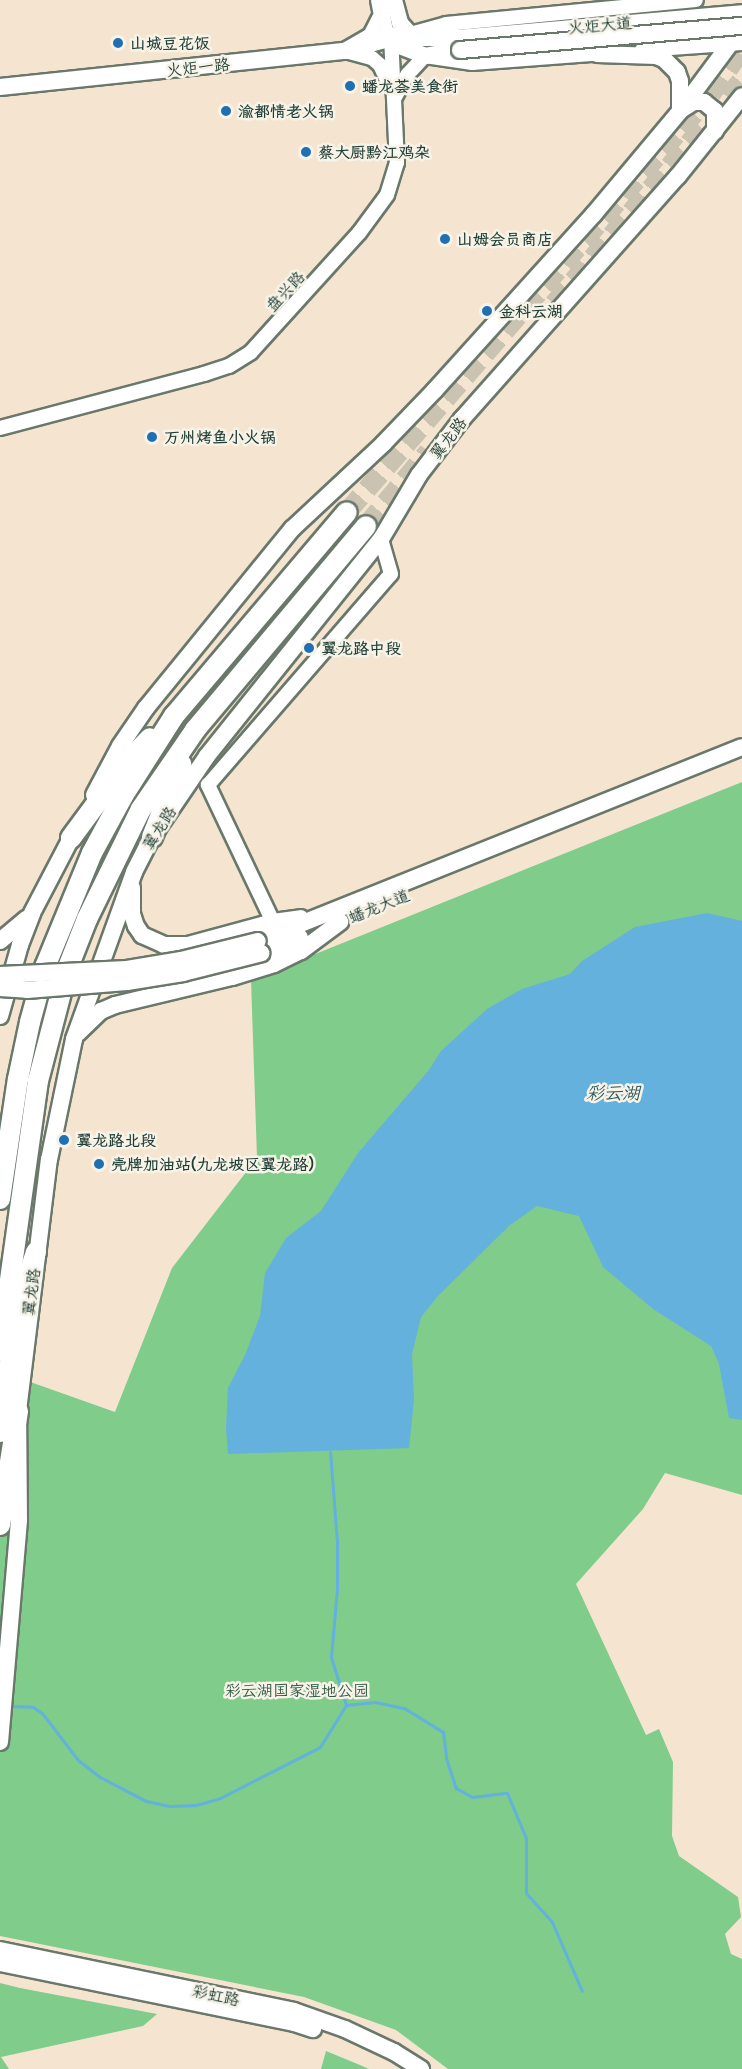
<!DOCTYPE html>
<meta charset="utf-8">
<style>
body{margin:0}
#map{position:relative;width:742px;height:2069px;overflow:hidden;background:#f5e5d0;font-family:"Patrick Hand","LXGW WenKai TC",sans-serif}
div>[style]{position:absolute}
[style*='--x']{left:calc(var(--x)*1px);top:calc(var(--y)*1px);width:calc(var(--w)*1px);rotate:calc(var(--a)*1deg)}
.green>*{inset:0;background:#7fcc8b}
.water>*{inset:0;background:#64b1dd}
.stream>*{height:3px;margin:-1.5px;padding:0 1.5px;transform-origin:1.5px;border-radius:1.5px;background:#64b1dd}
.highway-tunnel>*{height:20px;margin-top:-10px;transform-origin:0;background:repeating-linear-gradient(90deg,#cac3b1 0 20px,transparent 0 30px)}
.roads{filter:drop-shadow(2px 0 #6a786b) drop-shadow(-2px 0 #6a786b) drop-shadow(0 2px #6a786b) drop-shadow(0 -2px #6a786b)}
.minor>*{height:14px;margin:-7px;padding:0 7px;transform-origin:7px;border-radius:7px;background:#fff}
.major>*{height:16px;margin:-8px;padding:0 8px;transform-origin:8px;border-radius:8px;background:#fff}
.highway>*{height:20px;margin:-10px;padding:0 10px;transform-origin:10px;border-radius:10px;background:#fff}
.bridges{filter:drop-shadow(2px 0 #6a786b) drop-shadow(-2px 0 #6a786b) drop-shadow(0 2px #6a786b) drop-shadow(0 -2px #6a786b)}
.major-bridge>*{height:16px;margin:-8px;padding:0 8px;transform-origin:8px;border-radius:8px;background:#fff}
.dots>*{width:16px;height:16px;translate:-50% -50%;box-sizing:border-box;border:3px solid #f7f3e8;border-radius:50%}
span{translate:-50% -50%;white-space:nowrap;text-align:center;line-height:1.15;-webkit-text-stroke:5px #f7f3e8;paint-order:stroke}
.street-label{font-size:16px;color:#1f3d34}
.poi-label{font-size:16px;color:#1f3d34;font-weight:700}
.left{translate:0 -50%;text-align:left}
.park-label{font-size:16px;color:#325a45}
.water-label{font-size:18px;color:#305a5e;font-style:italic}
</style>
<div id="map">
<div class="green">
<div style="clip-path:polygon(742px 782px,742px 1495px,665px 1473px,643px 1509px,576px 1584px,646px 1735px,659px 1729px,673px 1762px,672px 1836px,679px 1856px,738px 1897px,741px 1917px,725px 1934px,731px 1954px,742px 1959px,742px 2069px,448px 2069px,396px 2030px,304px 1997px,0 1936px,0 1377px,5px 1373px,115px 1412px,172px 1268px,257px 1158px,251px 980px)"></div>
<div style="clip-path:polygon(0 1983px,20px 1988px,157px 2014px,143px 2026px,1px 2057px,9px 2069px,0 2069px)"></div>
<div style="clip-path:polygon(326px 2051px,360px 2065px,369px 2069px,321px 2069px)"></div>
</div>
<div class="water">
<div style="clip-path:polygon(707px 913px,742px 921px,742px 1420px,729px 1418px,719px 1364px,711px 1346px,653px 1309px,603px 1267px,579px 1216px,537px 1206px,510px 1225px,438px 1296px,421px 1317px,412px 1354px,414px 1400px,409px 1448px,228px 1454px,226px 1428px,228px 1388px,245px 1355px,260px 1316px,265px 1273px,286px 1238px,321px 1211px,358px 1153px,429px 1070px,441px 1051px,487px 1009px,522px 989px,570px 974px,582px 961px,635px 927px)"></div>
</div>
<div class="stream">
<div style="--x:346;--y:1705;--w:29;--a:-6"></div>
<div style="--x:375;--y:1702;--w:30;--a:12"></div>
<div style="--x:404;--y:1708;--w:46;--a:31.6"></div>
<div style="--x:443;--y:1732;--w:26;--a:83"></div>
<div style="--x:446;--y:1758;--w:32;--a:72"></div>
<div style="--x:456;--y:1788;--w:18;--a:29"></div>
<div style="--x:472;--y:1797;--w:35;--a:-7"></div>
<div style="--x:507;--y:1793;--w:49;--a:67.1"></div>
<div style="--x:526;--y:1838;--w:55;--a:90"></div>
<div style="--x:526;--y:1893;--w:39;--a:48"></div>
<div style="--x:552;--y:1922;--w:75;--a:66.5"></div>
<div style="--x:8;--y:1706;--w:25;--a:2"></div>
<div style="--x:33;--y:1707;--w:11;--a:34"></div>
<div style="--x:42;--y:1713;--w:59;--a:52.5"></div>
<div style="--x:78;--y:1760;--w:28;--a:38"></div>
<div style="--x:100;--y:1777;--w:52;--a:27.6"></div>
<div style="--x:146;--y:1801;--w:25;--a:12"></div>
<div style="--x:170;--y:1806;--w:26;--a:-2"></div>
<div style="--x:196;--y:1805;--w:25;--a:-16"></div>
<div style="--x:220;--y:1798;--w:112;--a:-27"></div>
<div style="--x:320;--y:1747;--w:49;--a:-58.2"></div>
<div style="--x:346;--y:1705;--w:50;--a:-107.4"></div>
<div style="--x:331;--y:1657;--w:69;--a:-85"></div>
<div style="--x:337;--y:1588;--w:46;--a:-90"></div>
<div style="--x:337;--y:1542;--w:90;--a:-94.4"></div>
</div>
<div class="highway-tunnel">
<div style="--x:554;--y:304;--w:292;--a:-50"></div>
<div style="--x:347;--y:512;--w:508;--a:-48.91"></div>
<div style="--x:681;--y:129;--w:46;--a:-49.4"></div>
<div style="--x:711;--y:94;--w:55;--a:-55.4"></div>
<div style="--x:366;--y:526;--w:97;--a:-50"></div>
</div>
<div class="roads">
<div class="minor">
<div style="--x:356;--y:49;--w:93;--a:-15.5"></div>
<div style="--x:446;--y:24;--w:251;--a:-5.5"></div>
<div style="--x:642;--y:50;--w:100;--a:-4"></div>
<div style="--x:349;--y:52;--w:24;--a:15"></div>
<div style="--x:372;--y:58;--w:11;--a:41"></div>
<div style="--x:380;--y:65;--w:21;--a:65"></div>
<div style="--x:395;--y:97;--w:26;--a:-61"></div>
<div style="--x:408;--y:74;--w:25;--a:-47"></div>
<div style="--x:425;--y:56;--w:48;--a:8.5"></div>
<div style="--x:472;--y:63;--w:133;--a:-4.3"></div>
<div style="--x:0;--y:428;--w:211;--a:-14.8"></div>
<div style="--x:204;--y:374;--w:26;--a:-18"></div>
<div style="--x:229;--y:366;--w:26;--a:-32"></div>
<div style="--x:251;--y:352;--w:161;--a:-47.8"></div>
<div style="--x:359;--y:233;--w:47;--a:-53.6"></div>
<div style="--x:387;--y:195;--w:34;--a:-73"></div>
<div style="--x:397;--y:163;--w:129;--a:-92.7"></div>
<div style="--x:273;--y:922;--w:152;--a:-115.4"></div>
<div style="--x:208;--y:785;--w:279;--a:-49.1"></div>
<div style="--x:391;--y:574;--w:36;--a:-106"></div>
</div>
<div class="major">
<div style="--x:379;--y:0;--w:32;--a:79"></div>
<div style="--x:385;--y:31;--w:18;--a:49"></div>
<div style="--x:397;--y:45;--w:30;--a:21"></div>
<div style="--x:425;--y:56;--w:36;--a:-10"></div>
<div style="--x:394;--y:0;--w:24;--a:75"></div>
<div style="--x:400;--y:23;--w:15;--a:48"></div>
<div style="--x:410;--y:34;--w:11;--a:22"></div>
<div style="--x:420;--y:38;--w:38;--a:0"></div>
<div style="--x:458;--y:38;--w:285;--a:-5"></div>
<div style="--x:597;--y:54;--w:59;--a:1.9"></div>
<div style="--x:656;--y:56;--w:9;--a:21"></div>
<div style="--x:664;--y:59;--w:18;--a:45"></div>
<div style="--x:677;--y:72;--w:9;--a:72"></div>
<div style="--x:680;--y:81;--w:30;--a:90"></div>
<div style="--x:0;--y:87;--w:347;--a:-6"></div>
<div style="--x:345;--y:51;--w:30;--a:-30"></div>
<div style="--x:371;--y:36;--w:20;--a:-63"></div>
<div style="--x:681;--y:110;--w:15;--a:-32"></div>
<div style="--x:694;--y:102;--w:10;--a:0"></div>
<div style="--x:704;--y:102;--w:14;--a:39"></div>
<div style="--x:715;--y:111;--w:20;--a:90"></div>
<div style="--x:94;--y:795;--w:55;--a:-62"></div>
<div style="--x:120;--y:746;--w:46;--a:-55.6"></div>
<div style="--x:146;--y:708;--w:231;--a:-50.8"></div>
<div style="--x:292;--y:529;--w:125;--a:-43"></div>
<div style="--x:383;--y:444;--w:75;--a:-46.1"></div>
<div style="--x:435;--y:390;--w:237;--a:-47.9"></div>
<div style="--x:594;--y:214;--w:134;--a:-50.1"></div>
<div style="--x:680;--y:111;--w:84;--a:-53.3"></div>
<div style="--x:730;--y:44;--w:25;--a:-61"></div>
<div style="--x:132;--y:888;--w:26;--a:90"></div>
<div style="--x:132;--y:914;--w:13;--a:72"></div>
<div style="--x:136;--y:926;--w:11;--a:56"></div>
<div style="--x:142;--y:935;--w:24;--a:24"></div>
<div style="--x:164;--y:945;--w:24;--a:0"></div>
<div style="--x:188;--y:945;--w:88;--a:-15.1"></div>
<div style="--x:273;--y:922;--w:28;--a:-8"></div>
<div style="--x:0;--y:941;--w:35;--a:-40"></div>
<div style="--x:258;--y:941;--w:521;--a:-21.84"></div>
<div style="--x:262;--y:953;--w:41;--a:-22.8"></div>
<div style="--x:0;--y:1016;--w:74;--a:-74.3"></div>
<div style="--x:20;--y:945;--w:34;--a:-69"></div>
<div style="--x:32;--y:913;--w:95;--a:-62.4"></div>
<div style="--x:78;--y:1033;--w:32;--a:-44"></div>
<div style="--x:101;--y:1011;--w:15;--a:-23"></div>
<div style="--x:115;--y:1005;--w:120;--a:-13.5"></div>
<div style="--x:232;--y:977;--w:44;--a:-17.2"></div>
<div style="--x:274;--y:964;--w:30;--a:-26"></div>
<div style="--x:301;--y:951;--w:49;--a:-36.6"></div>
<div style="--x:0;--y:1742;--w:223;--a:-85.1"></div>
<div style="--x:19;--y:1520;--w:109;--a:-90.5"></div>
<div style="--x:18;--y:1411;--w:253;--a:-83"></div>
<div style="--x:49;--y:1160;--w:124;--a:-78.3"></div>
<div style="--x:74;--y:1039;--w:177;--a:-70.2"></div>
<div style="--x:134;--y:872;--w:39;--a:-63"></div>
<div style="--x:152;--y:837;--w:98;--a:-55.8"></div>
<div style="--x:207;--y:756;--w:278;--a:-51.3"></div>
<div style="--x:381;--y:539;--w:74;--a:-59.3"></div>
<div style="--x:419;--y:475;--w:71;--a:-52.5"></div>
<div style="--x:462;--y:419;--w:325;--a:-48.4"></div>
<div style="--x:678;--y:176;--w:102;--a:-51.3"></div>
<div style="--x:0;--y:1950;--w:300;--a:11.7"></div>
<div style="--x:294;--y:2011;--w:54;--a:19.4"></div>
<div style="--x:345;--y:2029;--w:54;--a:25.1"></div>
<div style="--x:394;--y:2052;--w:32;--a:32"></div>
<div style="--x:0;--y:1963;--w:300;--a:11.5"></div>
<div style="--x:294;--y:2023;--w:20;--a:18"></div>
</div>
<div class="highway">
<div style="--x:152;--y:837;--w:79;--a:-68.3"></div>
<div style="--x:71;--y:838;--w:94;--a:-53.6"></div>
<div style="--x:127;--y:762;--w:33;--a:-46"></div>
<div style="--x:0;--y:1199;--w:121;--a:-81.5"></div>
<div style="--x:18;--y:1079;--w:58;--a:-78.1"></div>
<div style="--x:30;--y:1022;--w:57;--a:-74.7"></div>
<div style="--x:45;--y:967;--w:123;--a:-67.6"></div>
<div style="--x:92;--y:853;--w:65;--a:-61.5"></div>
<div style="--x:123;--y:796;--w:95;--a:-57.5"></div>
<div style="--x:174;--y:716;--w:267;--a:-49.7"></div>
<div style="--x:0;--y:1351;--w:273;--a:-82"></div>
<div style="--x:38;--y:1081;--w:115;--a:-75.4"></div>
<div style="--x:67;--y:970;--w:55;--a:-68.6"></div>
<div style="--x:87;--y:919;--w:123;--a:-63.9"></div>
<div style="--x:141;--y:809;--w:96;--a:-55.6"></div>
<div style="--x:195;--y:730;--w:266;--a:-50"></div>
<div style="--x:0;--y:1432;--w:124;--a:-81.7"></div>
<div style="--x:18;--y:1309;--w:60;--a:-72.5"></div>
<div style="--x:0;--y:1525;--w:115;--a:-81"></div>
</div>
</div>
<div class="bridges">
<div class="major-bridge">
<div style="--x:460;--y:50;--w:283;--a:-4.9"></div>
<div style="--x:0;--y:975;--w:127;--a:-2.7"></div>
<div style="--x:127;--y:969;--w:55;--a:-9.5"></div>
<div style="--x:181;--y:960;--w:79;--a:-13.9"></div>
<div style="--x:0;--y:988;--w:27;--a:4"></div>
<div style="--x:27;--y:990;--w:100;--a:-4.6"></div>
<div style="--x:127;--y:982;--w:57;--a:-9.1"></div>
<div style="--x:183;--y:973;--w:81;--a:-14.2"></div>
</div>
</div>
<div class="dots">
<div style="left:118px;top:43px;background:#1f6fb2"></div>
<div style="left:350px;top:86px;background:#1f6fb2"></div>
<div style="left:226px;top:111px;background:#1f6fb2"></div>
<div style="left:306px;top:152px;background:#1f6fb2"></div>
<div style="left:445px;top:239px;background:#1f6fb2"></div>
<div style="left:487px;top:311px;background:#1f6fb2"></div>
<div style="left:152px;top:437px;background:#1f6fb2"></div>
<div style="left:309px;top:648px;background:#1f6fb2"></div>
<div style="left:64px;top:1140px;background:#1f6fb2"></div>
<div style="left:99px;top:1164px;background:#1f6fb2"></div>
</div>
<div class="street-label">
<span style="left:600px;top:25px;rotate:-5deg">火炬大道</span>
<span style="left:198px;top:67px;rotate:-6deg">火炬一路</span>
<span style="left:285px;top:291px;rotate:-47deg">盘兴路</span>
<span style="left:448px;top:438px;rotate:-52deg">翼龙路</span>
<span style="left:159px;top:828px;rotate:-58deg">翼龙路</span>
<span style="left:379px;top:906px;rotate:-22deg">蟠龙大道</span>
<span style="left:31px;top:1292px;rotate:-83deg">翼龙路</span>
<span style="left:216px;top:1995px;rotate:12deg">彩虹路</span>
</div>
<div class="poi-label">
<span class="left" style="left:130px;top:43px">山城豆花饭</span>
<span class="left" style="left:362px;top:86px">蟠龙荟美食街</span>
<span class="left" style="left:238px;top:111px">渝都情老火锅</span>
<span class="left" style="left:318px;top:152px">蔡大厨黔江鸡杂</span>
<span class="left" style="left:457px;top:239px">山姆会员商店</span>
<span class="left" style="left:499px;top:311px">金科云湖</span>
<span class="left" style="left:164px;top:437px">万州烤鱼小火锅</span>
<span class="left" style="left:321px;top:648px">翼龙路中段</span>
<span class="left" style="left:76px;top:1140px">翼龙路北段</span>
<span class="left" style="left:111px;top:1164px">壳牌加油站(九龙坡区翼龙路)</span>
</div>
<div class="park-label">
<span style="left:297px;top:1690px">彩云湖国家湿地公园</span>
</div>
<div class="water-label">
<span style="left:613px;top:1093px">彩云湖</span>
</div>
</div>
